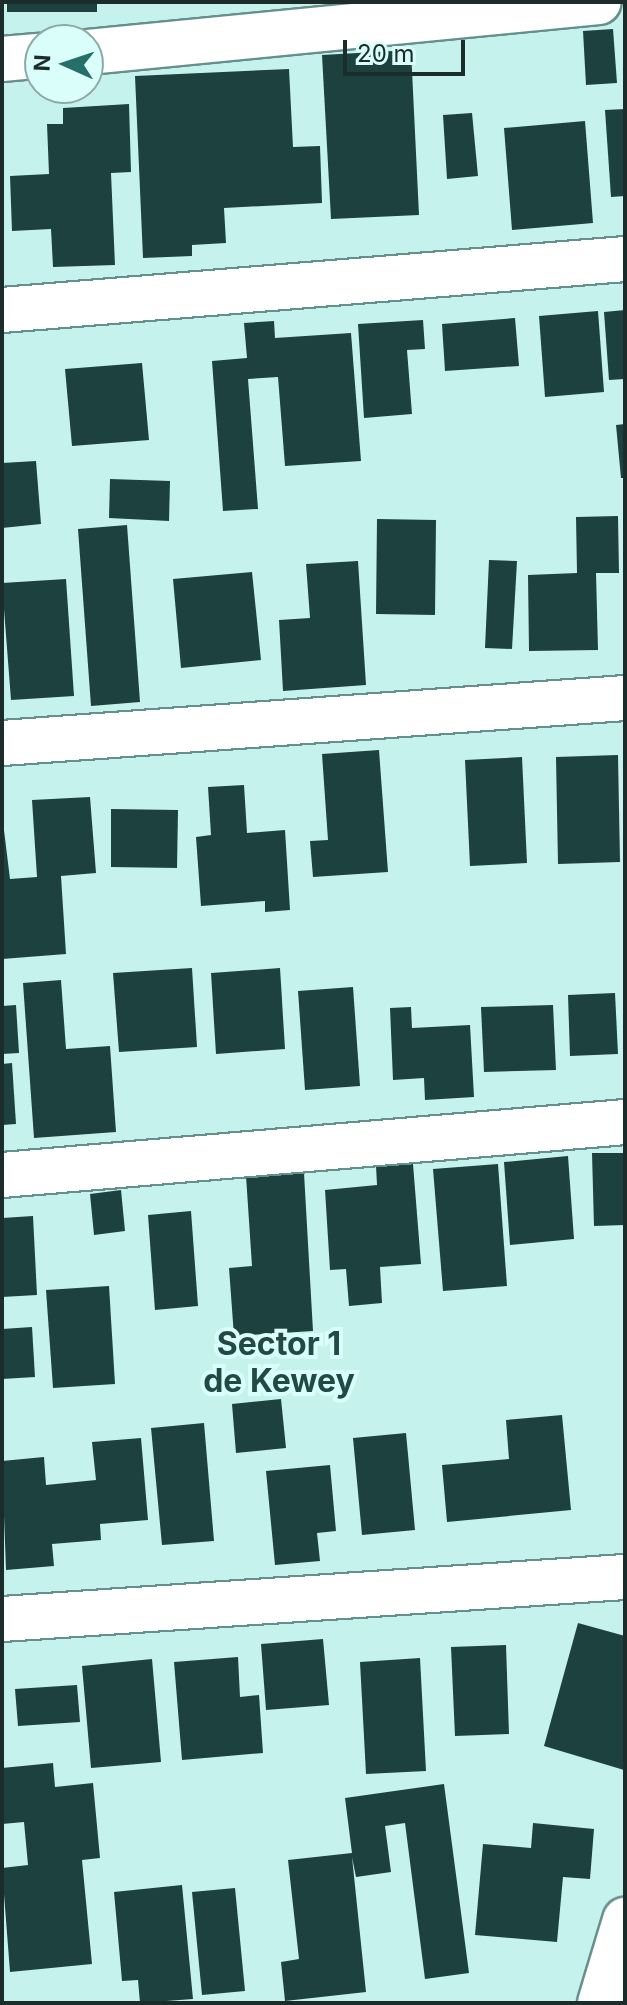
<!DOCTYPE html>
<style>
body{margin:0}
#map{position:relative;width:627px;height:2005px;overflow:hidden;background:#c6f2ed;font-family:Inter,sans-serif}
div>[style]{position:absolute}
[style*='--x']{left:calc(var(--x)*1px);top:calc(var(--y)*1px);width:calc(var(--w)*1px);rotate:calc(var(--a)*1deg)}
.building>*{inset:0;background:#1d413e}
.roads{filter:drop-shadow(2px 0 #66908b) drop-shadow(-2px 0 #66908b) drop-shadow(0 2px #66908b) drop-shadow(0 -2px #66908b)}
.street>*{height:44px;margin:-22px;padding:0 22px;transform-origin:22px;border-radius:22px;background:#fff}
span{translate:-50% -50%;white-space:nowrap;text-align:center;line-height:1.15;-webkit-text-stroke:8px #dafef9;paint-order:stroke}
.quarter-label{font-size:32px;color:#214945;font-weight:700}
.frame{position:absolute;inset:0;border:4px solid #1b2c2a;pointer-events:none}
.north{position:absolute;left:24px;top:24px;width:80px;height:80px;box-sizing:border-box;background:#dafef9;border:2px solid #8eaaa6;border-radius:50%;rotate:273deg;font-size:22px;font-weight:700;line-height:32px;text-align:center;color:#1b2c2a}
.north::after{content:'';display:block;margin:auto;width:28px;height:36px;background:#266f68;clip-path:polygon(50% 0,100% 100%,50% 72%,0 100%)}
.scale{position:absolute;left:343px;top:40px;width:122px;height:36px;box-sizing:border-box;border:4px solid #1b2c2a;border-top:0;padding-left:10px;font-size:24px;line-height:28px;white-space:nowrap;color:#1b2c2a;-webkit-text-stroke:6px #dafef9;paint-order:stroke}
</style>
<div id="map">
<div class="building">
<div style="clip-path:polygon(7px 2px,97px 2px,97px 12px,7px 12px)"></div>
<div style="clip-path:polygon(613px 29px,617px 83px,586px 85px,583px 31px)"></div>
<div style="clip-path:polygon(411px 50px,419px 215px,331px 219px,322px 55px)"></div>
<div style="clip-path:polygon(289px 69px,293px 147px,320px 146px,322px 203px,224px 208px,226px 243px,192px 245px,192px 256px,143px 258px,135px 76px)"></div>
<div style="clip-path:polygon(129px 104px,131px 172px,111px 173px,115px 265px,53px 267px,51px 229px,12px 231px,10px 176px,49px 174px,47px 124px,63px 124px,63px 108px)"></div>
<div style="clip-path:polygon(625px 109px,625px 196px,611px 197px,605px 110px)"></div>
<div style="clip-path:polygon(472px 113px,478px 176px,447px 179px,443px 115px)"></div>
<div style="clip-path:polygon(585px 121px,593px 223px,512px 230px,504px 128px)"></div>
<div style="clip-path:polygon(625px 310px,625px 379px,609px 380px,604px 312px)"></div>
<div style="clip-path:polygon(598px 311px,604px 392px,545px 397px,539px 316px)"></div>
<div style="clip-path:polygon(515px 318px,519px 366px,445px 371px,442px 324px)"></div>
<div style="clip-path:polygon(423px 320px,425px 349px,407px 350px,412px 414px,364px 418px,358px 324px)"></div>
<div style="clip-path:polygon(274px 321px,275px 338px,351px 333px,361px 461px,285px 466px,278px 377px,248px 379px,258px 509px,223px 511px,212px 361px,247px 358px,244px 323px)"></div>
<div style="clip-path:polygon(142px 363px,149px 440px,72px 446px,65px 369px)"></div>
<div style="clip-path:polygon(625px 424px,625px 478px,621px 478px,616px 425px)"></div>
<div style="clip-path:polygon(36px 461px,41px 524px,2px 528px,2px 463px)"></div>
<div style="clip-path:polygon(110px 479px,170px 481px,169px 521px,109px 518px)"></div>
<div style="clip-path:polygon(618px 516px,619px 573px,596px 573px,598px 650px,529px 651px,528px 575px,577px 573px,576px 517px)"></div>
<div style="clip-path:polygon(377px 519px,436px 520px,435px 615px,376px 614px)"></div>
<div style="clip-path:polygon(127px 525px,140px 702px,91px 706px,78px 529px)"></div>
<div style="clip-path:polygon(489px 560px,517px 561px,512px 649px,485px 648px)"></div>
<div style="clip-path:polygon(358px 561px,366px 685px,283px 691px,279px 620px,310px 618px,306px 564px)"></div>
<div style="clip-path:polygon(252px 572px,261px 660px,181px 668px,173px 579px)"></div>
<div style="clip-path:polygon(66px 579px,74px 696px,11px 700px,2px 583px)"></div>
<div style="clip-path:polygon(379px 750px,388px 872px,313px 877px,310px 841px,328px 840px,322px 754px)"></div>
<div style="clip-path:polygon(618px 755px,620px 862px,558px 864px,556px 757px)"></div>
<div style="clip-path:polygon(522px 757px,527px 863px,470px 866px,465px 760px)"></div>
<div style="clip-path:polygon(244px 785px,247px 833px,285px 830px,290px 910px,265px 912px,265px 901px,201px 906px,196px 837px,211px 835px,208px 787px)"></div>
<div style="clip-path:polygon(90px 797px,96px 873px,61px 876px,66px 954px,2px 959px,2px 814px,10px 879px,37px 877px,32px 800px)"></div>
<div style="clip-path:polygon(111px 809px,178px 810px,177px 868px,111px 867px)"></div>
<div style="clip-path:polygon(192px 968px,197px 1047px,119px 1052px,113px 973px)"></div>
<div style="clip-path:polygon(280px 968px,285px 1049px,216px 1054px,211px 973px)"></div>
<div style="clip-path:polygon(61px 980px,66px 1049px,110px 1046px,116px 1132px,34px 1138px,23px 983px)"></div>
<div style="clip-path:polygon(353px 987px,360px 1086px,305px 1090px,298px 991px)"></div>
<div style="clip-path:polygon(615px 993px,618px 1054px,570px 1056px,568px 995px)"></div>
<div style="clip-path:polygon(16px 1005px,19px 1053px,2px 1054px,2px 1006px)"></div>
<div style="clip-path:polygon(553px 1005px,556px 1070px,484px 1072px,481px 1007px)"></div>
<div style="clip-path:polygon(411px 1007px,412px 1028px,470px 1025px,474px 1097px,425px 1100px,424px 1078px,393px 1080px,390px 1008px)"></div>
<div style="clip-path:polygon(12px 1063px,16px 1124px,2px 1125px,2px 1064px)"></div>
<div style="clip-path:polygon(592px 1153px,625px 1153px,625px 1225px,594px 1226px)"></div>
<div style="clip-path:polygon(568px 1156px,574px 1239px,510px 1245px,504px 1162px)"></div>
<div style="clip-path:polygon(413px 1164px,421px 1264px,380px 1267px,382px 1303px,349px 1306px,346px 1269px,330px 1270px,325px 1190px,377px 1185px,376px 1166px)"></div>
<div style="clip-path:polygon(498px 1164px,507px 1286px,443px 1291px,433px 1169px)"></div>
<div style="clip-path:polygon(304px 1173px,313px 1331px,234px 1336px,229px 1268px,252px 1266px,246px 1176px)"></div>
<div style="clip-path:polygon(121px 1190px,125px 1231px,94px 1235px,90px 1194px)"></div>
<div style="clip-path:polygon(191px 1211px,198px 1306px,155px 1310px,148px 1215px)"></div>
<div style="clip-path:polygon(33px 1216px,37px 1295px,2px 1297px,2px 1218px)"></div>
<div style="clip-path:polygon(109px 1286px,115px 1384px,53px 1388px,46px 1290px)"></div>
<div style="clip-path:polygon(32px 1327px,35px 1377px,2px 1379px,2px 1329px)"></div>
<div style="clip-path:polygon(281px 1399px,286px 1448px,236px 1453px,232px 1404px)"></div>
<div style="clip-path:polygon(562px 1415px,571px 1510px,447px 1522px,442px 1465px,509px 1459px,506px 1420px)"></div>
<div style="clip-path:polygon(204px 1423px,214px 1541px,162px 1545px,151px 1428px)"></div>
<div style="clip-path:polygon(406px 1433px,415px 1530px,362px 1535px,353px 1438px)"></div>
<div style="clip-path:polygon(141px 1438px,148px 1520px,100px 1524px,101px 1540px,52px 1544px,54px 1566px,6px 1570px,2px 1461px,44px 1457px,46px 1485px,96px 1480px,92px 1442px)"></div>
<div style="clip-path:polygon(330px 1465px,336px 1531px,317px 1533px,320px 1561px,275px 1565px,266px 1471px)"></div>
<div style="clip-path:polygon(578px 1623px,625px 1636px,624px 1770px,544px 1746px)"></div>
<div style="clip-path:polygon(323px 1639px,329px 1705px,266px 1710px,261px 1644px)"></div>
<div style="clip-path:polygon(506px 1645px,509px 1734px,455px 1736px,451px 1647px)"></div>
<div style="clip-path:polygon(238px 1657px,240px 1697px,259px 1695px,263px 1753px,182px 1760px,174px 1662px)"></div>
<div style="clip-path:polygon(420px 1658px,426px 1771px,366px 1774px,360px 1662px)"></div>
<div style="clip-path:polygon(152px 1659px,161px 1762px,91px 1768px,82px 1666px)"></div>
<div style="clip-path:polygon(77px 1685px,80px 1722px,18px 1726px,15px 1689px)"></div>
<div style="clip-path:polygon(53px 1763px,55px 1787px,93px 1783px,100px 1858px,82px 1860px,92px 1964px,10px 1972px,2px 1868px,28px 1865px,24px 1822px,2px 1824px,2px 1768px)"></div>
<div style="clip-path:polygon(444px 1784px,469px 1973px,425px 1979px,405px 1823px,385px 1826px,391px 1872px,356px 1877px,352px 1857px,366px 1992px,285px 2001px,281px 1962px,299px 1959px,288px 1860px,352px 1853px,345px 1798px)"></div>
<div style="clip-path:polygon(533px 1823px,594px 1829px,590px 1879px,563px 1877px,557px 1942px,475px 1935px,483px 1844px,531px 1848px)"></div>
<div style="clip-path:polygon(182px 1885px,193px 1999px,140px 2003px,138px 1980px,122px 1981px,114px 1892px)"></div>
<div style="clip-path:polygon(235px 1888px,245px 1991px,202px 1995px,192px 1892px)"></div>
</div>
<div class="roads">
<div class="street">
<div style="--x:88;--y:52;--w:513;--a:-5.59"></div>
<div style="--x:2;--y:59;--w:38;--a:-5"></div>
<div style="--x:2;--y:310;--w:625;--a:-4.68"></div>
<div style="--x:2;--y:743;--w:625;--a:-4.13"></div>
<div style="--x:2;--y:1175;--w:625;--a:-4.86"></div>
<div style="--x:2;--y:1619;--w:624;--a:-3.86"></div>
<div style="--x:600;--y:2003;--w:87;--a:-73.2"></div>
</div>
</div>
<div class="quarter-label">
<span style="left:279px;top:1363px">Sector 1<br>de Kewey</span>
</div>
<div class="frame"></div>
<div class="north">N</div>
<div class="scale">20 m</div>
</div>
